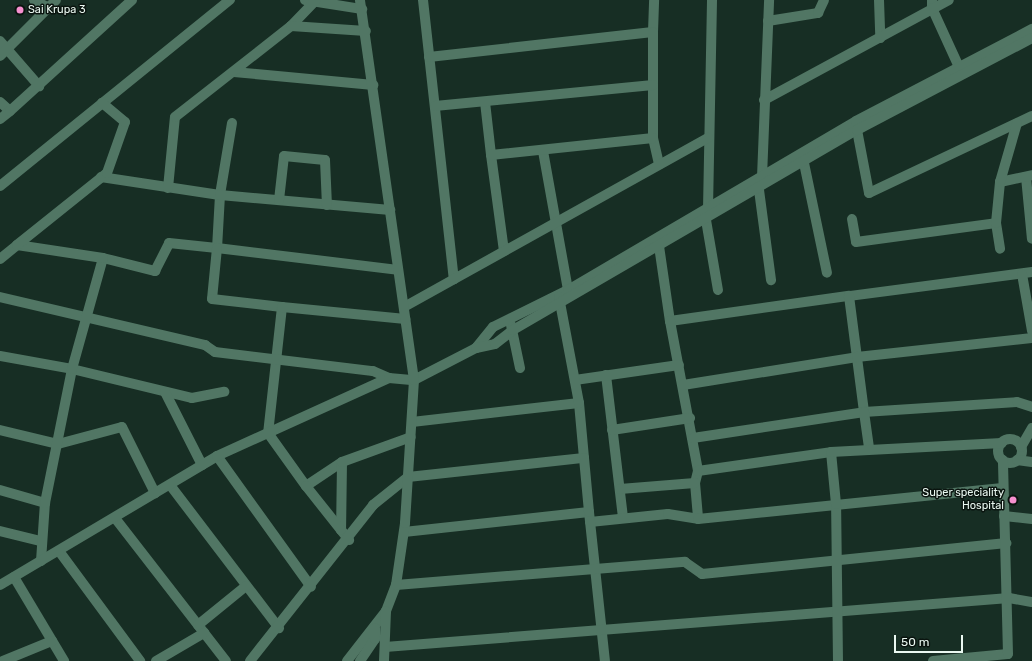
<!DOCTYPE html>
<style>
body{margin:0}
#map{position:relative;width:1032px;height:661px;overflow:hidden;background:#172e24;font-family:Rubik,sans-serif}
div>[style]{position:absolute}
[style*='--x']{left:calc(var(--x)*1px);top:calc(var(--y)*1px);width:calc(var(--w)*1px);rotate:calc(var(--a)*1deg)}
.minor>*{height:10px;margin:-5px;padding:0 5px;transform-origin:5px;border-radius:5px;background:#517664}
.minor>.ring{margin:-5px;padding:0;box-sizing:content-box;background:none;border:10px solid #517664;border-radius:50%}
.dots>*{width:11px;height:11px;translate:-50% -50%;box-sizing:border-box;border:2px solid #0a140f;border-radius:50%}
span{translate:-50% -50%;white-space:nowrap;text-align:center;line-height:1.15;-webkit-text-stroke:3px #0a140f;paint-order:stroke}
.poi-label{font-size:11px;color:#eaf8f1}
.left{translate:0 -50%;text-align:left}
.right{translate:-100% -50%;text-align:right}
.scale{position:absolute;left:894px;top:635px;width:69px;height:18px;box-sizing:border-box;border:2px solid #eaf8f1;border-top:0;padding-left:5px;font-size:12px;line-height:14px;white-space:nowrap;color:#eaf8f1;-webkit-text-stroke:3px #0a140f;paint-order:stroke}
</style>
<div id="map">
<div class="minor">
<div style="--x:34;--y:0;--w:15;--a:28"></div>
<div style="--x:305;--y:0;--w:58;--a:9"></div>
<div style="--x:423;--y:0;--w:281;--a:83.7"></div>
<div style="--x:879;--y:0;--w:38;--a:88"></div>
<div style="--x:932;--y:0;--w:8;--a:90"></div>
<div style="--x:932;--y:8;--w:65;--a:65.4"></div>
<div style="--x:768;--y:21;--w:51;--a:-9.1"></div>
<div style="--x:818;--y:13;--w:14;--a:-65"></div>
<div style="--x:291;--y:26;--w:35;--a:-46"></div>
<div style="--x:653;--y:32;--w:32;--a:-88"></div>
<div style="--x:0;--y:41;--w:60;--a:49.1"></div>
<div style="--x:0;--y:56;--w:79;--a:-45"></div>
<div style="--x:429;--y:57;--w:225;--a:-6.4"></div>
<div style="--x:653;--y:32;--w:106;--a:90"></div>
<div style="--x:653;--y:138;--w:27;--a:77"></div>
<div style="--x:234;--y:72;--w:140;--a:5.3"></div>
<div style="--x:764;--y:100;--w:210;--a:-28.4"></div>
<div style="--x:0;--y:102;--w:13;--a:42"></div>
<div style="--x:10;--y:111;--w:13;--a:141"></div>
<div style="--x:485;--y:102;--w:53;--a:83.5"></div>
<div style="--x:435;--y:106;--w:219;--a:-5.5"></div>
<div style="--x:10;--y:111;--w:165;--a:-42.3"></div>
<div style="--x:232;--y:123;--w:73;--a:99.5"></div>
<div style="--x:220;--y:195;--w:53;--a:93.2"></div>
<div style="--x:217;--y:248;--w:182;--a:6.9"></div>
<div style="--x:857;--y:130;--w:64;--a:79.2"></div>
<div style="--x:869;--y:193;--w:180;--a:-25.3"></div>
<div style="--x:543;--y:151;--w:147;--a:79.8"></div>
<div style="--x:804;--y:163;--w:112;--a:78.2"></div>
<div style="--x:101;--y:177;--w:120;--a:8.6"></div>
<div style="--x:220;--y:195;--w:171;--a:5"></div>
<div style="--x:762;--y:177;--w:177;--a:-87.7"></div>
<div style="--x:1026;--y:177;--w:62;--a:84.5"></div>
<div style="--x:1000;--y:182;--w:33;--a:-12"></div>
<div style="--x:0;--y:186;--w:296;--a:-39"></div>
<div style="--x:168;--y:188;--w:71;--a:-84.4"></div>
<div style="--x:175;--y:117;--w:147;--a:-38.1"></div>
<div style="--x:291;--y:26;--w:75;--a:3.8"></div>
<div style="--x:759;--y:190;--w:91;--a:82.4"></div>
<div style="--x:279;--y:200;--w:44;--a:-83.5"></div>
<div style="--x:284;--y:156;--w:41;--a:5.6"></div>
<div style="--x:325;--y:160;--w:45;--a:87.5"></div>
<div style="--x:708;--y:209;--w:209;--a:-88.9"></div>
<div style="--x:852;--y:219;--w:23;--a:80"></div>
<div style="--x:856;--y:242;--w:141;--a:-7.7"></div>
<div style="--x:996;--y:223;--w:26;--a:81"></div>
<div style="--x:706;--y:220;--w:71;--a:80.3"></div>
<div style="--x:996;--y:223;--w:41;--a:-84.4"></div>
<div style="--x:1000;--y:182;--w:61;--a:-73.9"></div>
<div style="--x:659;--y:246;--w:76;--a:81.7"></div>
<div style="--x:670;--y:321;--w:181;--a:-8"></div>
<div style="--x:504;--y:251;--w:97;--a:-97.7"></div>
<div style="--x:491;--y:155;--w:163;--a:-6"></div>
<div style="--x:103;--y:258;--w:54;--a:14"></div>
<div style="--x:155;--y:271;--w:31;--a:-63"></div>
<div style="--x:169;--y:243;--w:48;--a:5.9"></div>
<div style="--x:217;--y:248;--w:51;--a:95.6"></div>
<div style="--x:212;--y:299;--w:70;--a:6.5"></div>
<div style="--x:282;--y:307;--w:127;--a:96.3"></div>
<div style="--x:268;--y:433;--w:65;--a:54.4"></div>
<div style="--x:306;--y:486;--w:43;--a:-33.7"></div>
<div style="--x:342;--y:462;--w:68;--a:90.8"></div>
<div style="--x:341;--y:530;--w:13;--a:51"></div>
<div style="--x:0;--y:259;--w:22;--a:-39"></div>
<div style="--x:1032;--y:272;--w:185;--a:172.5"></div>
<div style="--x:849;--y:296;--w:117;--a:82.6"></div>
<div style="--x:864;--y:412;--w:153;--a:-3.7"></div>
<div style="--x:1017;--y:402;--w:16;--a:18"></div>
<div style="--x:1022;--y:274;--w:58;--a:80"></div>
<div style="--x:0;--y:297;--w:211;--a:13.2"></div>
<div style="--x:205;--y:345;--w:12;--a:35"></div>
<div style="--x:215;--y:352;--w:159;--a:6.9"></div>
<div style="--x:373;--y:371;--w:17;--a:24"></div>
<div style="--x:282;--y:307;--w:124;--a:5.6"></div>
<div style="--x:404;--y:307;--w:348;--a:-29.1"></div>
<div style="--x:670;--y:321;--w:153;--a:79.4"></div>
<div style="--x:698;--y:471;--w:12;--a:104"></div>
<div style="--x:695;--y:483;--w:36;--a:85"></div>
<div style="--x:511;--y:325;--w:44;--a:78.2"></div>
<div style="--x:476;--y:348;--w:27;--a:-51"></div>
<div style="--x:493;--y:327;--w:84;--a:-26.3"></div>
<div style="--x:568;--y:290;--w:334;--a:-30.4"></div>
<div style="--x:856;--y:121;--w:199;--a:-27.6"></div>
<div style="--x:0;--y:356;--w:73;--a:10.2"></div>
<div style="--x:72;--y:369;--w:123;--a:13.6"></div>
<div style="--x:192;--y:398;--w:33;--a:-11"></div>
<div style="--x:606;--y:375;--w:144;--a:83.2"></div>
<div style="--x:575;--y:380;--w:105;--a:-8.2"></div>
<div style="--x:683;--y:385;--w:176;--a:-9.1"></div>
<div style="--x:857;--y:357;--w:176;--a:-6.2"></div>
<div style="--x:165;--y:392;--w:82;--a:63.1"></div>
<div style="--x:579;--y:403;--w:55;--a:84.8"></div>
<div style="--x:412;--y:422;--w:168;--a:-6.5"></div>
<div style="--x:579;--y:403;--w:108;--a:-100.7"></div>
<div style="--x:0;--y:430;--w:60;--a:13.6"></div>
<div style="--x:58;--y:444;--w:66;--a:-14.9"></div>
<div style="--x:122;--y:427;--w:74;--a:63.4"></div>
<div style="--x:612;--y:430;--w:79;--a:-8.7"></div>
<div style="--x:693;--y:438;--w:173;--a:-8.6"></div>
<div style="--x:864;--y:412;--w:36;--a:82"></div>
<div class="ring" style="left:998px;top:439px;width:14px;height:14px"></div>
<div style="--x:1021;--y:447;--w:22;--a:-60"></div>
<div style="--x:217;--y:456;--w:161;--a:54.3"></div>
<div style="--x:1017;--y:460;--w:15;--a:8"></div>
<div style="--x:342;--y:462;--w:73;--a:-19.9"></div>
<div style="--x:698;--y:471;--w:134;--a:-8.1"></div>
<div style="--x:170;--y:485;--w:180;--a:52.7"></div>
<div style="--x:306;--y:486;--w:56;--a:51.5"></div>
<div style="--x:620;--y:489;--w:75;--a:-4.6"></div>
<div style="--x:0;--y:490;--w:47;--a:16.1"></div>
<div style="--x:1004;--y:516;--w:28;--a:6"></div>
<div style="--x:115;--y:518;--w:181;--a:52.2"></div>
<div style="--x:590;--y:522;--w:78;--a:-5.9"></div>
<div style="--x:668;--y:514;--w:30;--a:9"></div>
<div style="--x:698;--y:519;--w:306;--a:-5.8"></div>
<div style="--x:0;--y:531;--w:41;--a:14"></div>
<div style="--x:404;--y:532;--w:186;--a:-6.2"></div>
<div style="--x:589;--y:512;--w:150;--a:83.9"></div>
<div style="--x:59;--y:551;--w:137;--a:53.6"></div>
<div style="--x:41;--y:561;--w:58;--a:-86.1"></div>
<div style="--x:45;--y:503;--w:137;--a:-78.6"></div>
<div style="--x:72;--y:369;--w:115;--a:-74.4"></div>
<div style="--x:103;--y:258;--w:87;--a:-171.4"></div>
<div style="--x:17;--y:245;--w:115;--a:-38.7"></div>
<div style="--x:107;--y:173;--w:54;--a:-70.6"></div>
<div style="--x:125;--y:122;--w:30;--a:-140"></div>
<div style="--x:14;--y:577;--w:98;--a:59.2"></div>
<div style="--x:0;--y:585;--w:252;--a:-30.7"></div>
<div style="--x:217;--y:456;--w:189;--a:-24.4"></div>
<div style="--x:389;--y:378;--w:25;--a:5"></div>
<div style="--x:414;--y:380;--w:70;--a:-27.3"></div>
<div style="--x:476;--y:348;--w:19;--a:-12"></div>
<div style="--x:495;--y:344;--w:23;--a:-38"></div>
<div style="--x:513;--y:330;--w:398;--a:-30.2"></div>
<div style="--x:857;--y:130;--w:198;--a:-27.7"></div>
<div style="--x:396;--y:585;--w:290;--a:-4.6"></div>
<div style="--x:685;--y:562;--w:21;--a:35"></div>
<div style="--x:702;--y:574;--w:306;--a:-5.8"></div>
<div style="--x:198;--y:625;--w:62;--a:-39.1"></div>
<div style="--x:385;--y:647;--w:626;--a:-4.49"></div>
<div style="--x:1009;--y:598;--w:23;--a:10"></div>
<div style="--x:3;--y:661;--w:53;--a:-22.2"></div>
<div style="--x:156;--y:661;--w:56;--a:-30.3"></div>
<div style="--x:250;--y:661;--w:199;--a:-51.7"></div>
<div style="--x:373;--y:505;--w:45;--a:-38.7"></div>
<div style="--x:408;--y:477;--w:177;--a:-6.2"></div>
<div style="--x:584;--y:458;--w:54;--a:84.7"></div>
<div style="--x:347;--y:661;--w:63;--a:-52"></div>
<div style="--x:386;--y:611;--w:28;--a:-69"></div>
<div style="--x:396;--y:585;--w:63;--a:-81.7"></div>
<div style="--x:405;--y:523;--w:143;--a:-86.4"></div>
<div style="--x:414;--y:380;--w:384;--a:-98.1"></div>
<div style="--x:360;--y:661;--w:27;--a:-56"></div>
<div style="--x:375;--y:639;--w:11;--a:-90"></div>
<div style="--x:384;--y:661;--w:50;--a:-87.7"></div>
<div style="--x:838;--y:661;--w:157;--a:-90.7"></div>
<div style="--x:836;--y:504;--w:52;--a:-95.5"></div>
<div style="--x:831;--y:452;--w:171;--a:-3"></div>
<div style="--x:933;--y:661;--w:75;--a:-5.3"></div>
<div style="--x:1008;--y:654;--w:194;--a:-91.5"></div>
</div>
<div class="dots">
<div style="left:20px;top:10px;background:#f690cf"></div>
<div style="left:1013px;top:500px;background:#f690cf"></div>
</div>
<div class="poi-label">
<span class="left" style="left:28px;top:10px">Sai Krupa 3</span>
<span class="right" style="left:1004px;top:500px">Super speciality<br>Hospital</span>
</div>
<div class="scale">50 m</div>
</div>
